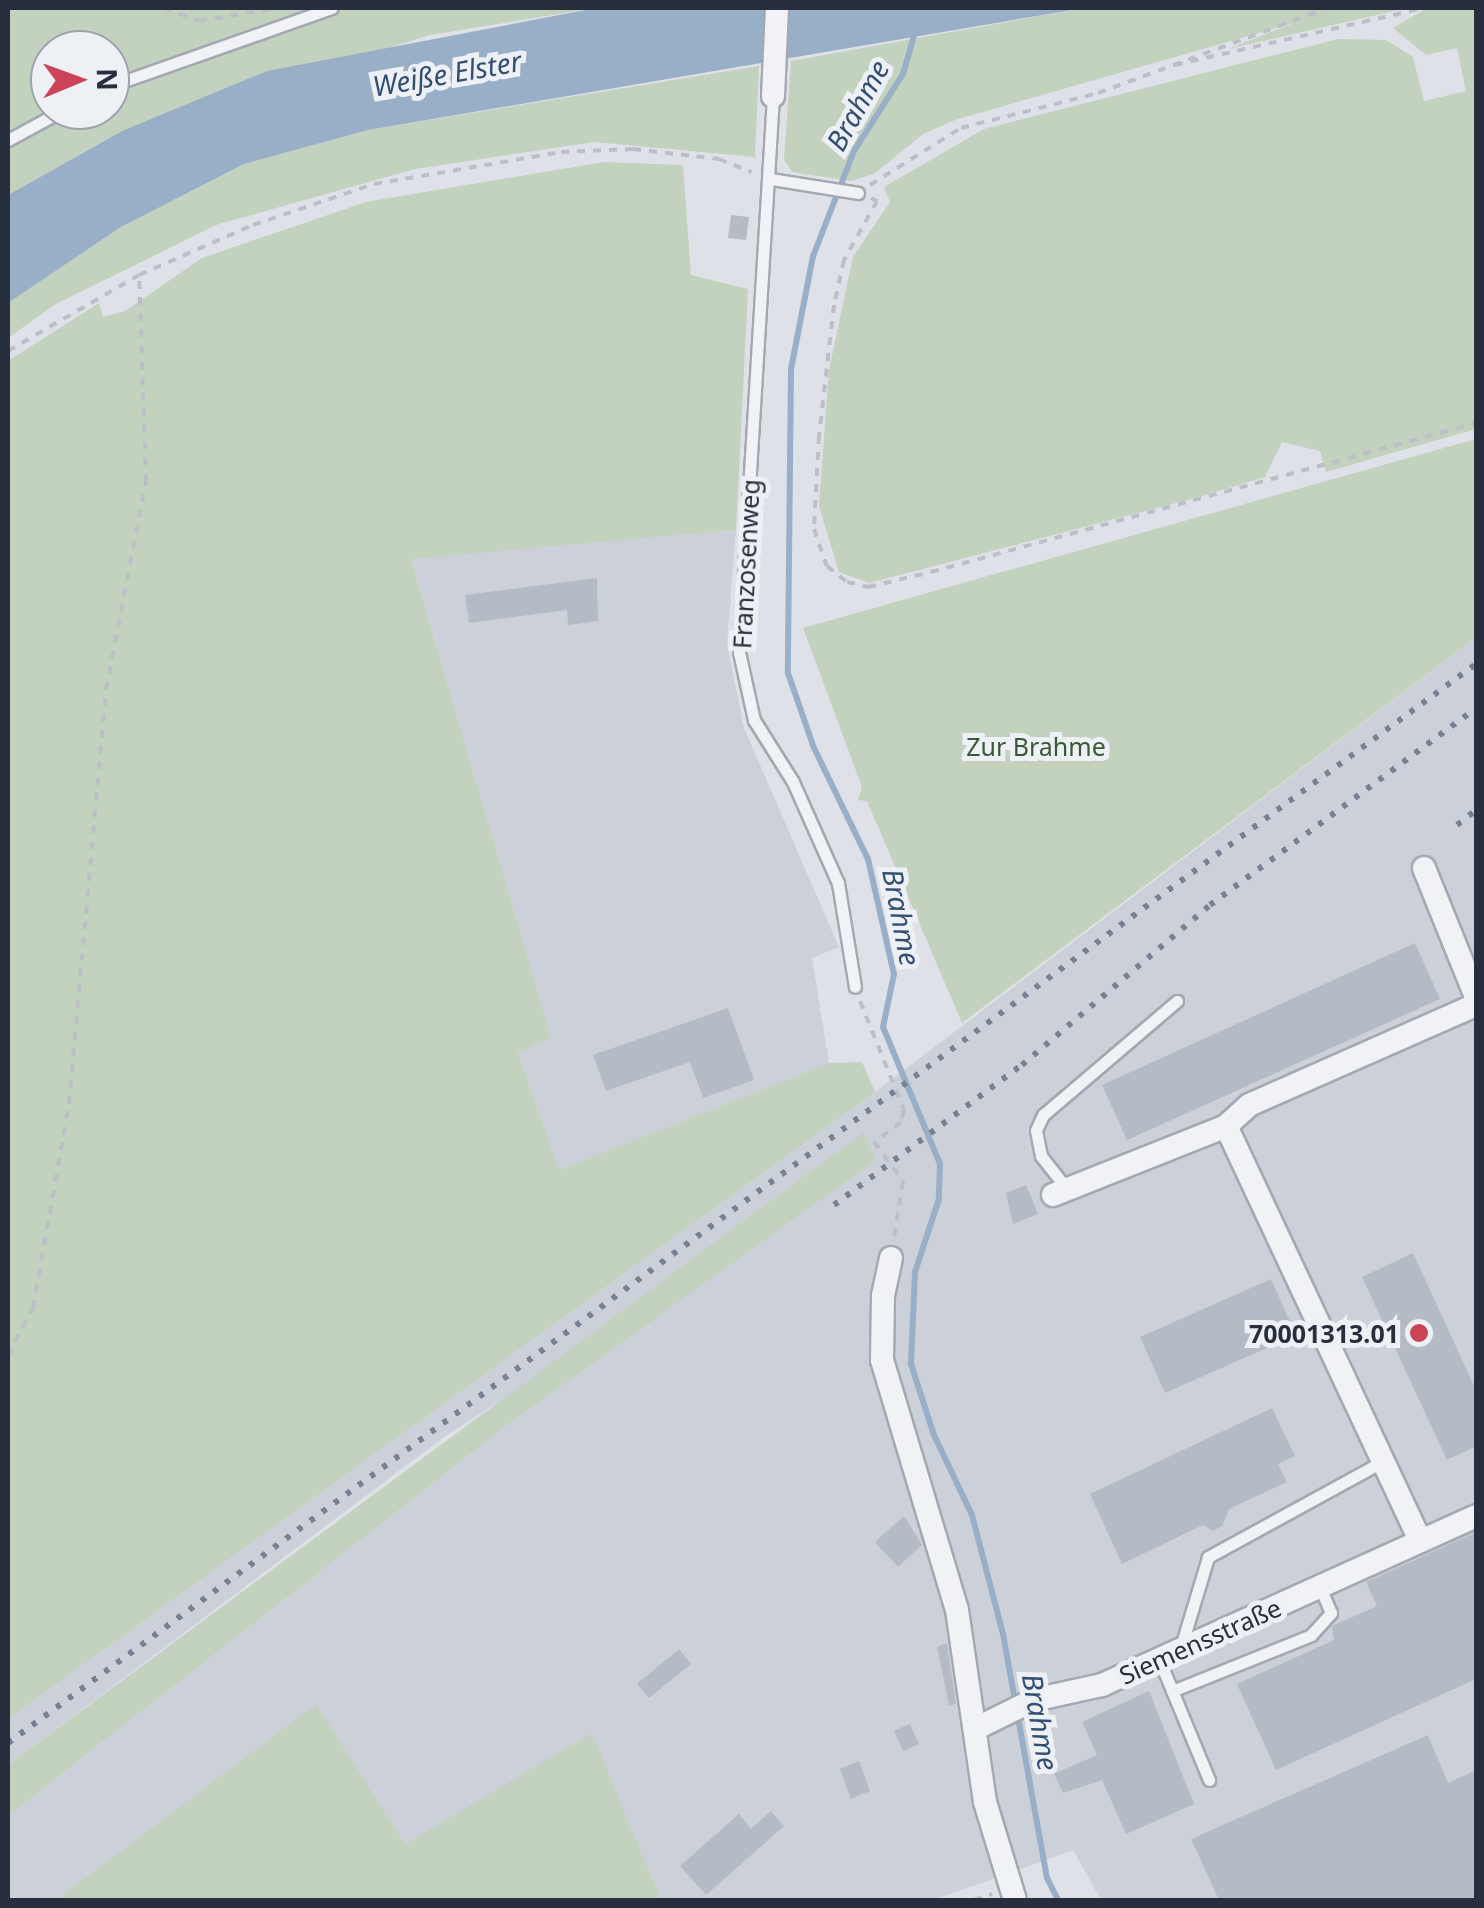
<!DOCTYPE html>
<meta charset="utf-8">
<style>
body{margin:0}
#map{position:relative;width:1484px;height:1908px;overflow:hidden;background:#dee1e7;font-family:"Noto Sans",sans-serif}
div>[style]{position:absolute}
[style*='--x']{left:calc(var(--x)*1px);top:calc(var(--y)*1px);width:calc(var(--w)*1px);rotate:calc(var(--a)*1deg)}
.built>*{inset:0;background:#ccd1d9}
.green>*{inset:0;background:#c3d1bf}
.water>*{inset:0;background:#99afc7}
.stream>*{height:6px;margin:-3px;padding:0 3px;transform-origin:3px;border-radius:3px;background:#99afc7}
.building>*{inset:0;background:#b5bbc4}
.path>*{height:4px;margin-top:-2px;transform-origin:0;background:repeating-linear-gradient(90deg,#bcbfc6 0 8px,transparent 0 16px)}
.roads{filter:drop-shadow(2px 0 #a3a8b1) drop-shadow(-2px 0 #a3a8b1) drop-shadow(0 2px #a3a8b1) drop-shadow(0 -2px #a3a8b1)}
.lane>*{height:11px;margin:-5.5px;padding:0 5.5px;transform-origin:5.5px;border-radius:5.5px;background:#f0f2f6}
.street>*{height:22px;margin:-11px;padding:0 11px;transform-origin:11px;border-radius:11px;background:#f0f2f6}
.rail>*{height:6px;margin-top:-3px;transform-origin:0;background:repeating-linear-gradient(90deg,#778191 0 5px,transparent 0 15px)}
.dots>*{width:28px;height:28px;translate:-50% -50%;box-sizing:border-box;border:5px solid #edf0f5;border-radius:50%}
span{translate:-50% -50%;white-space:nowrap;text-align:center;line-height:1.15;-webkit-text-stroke:10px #edf0f5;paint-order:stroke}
.street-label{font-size:25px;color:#272f3e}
.park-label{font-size:25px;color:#3b5935}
.poi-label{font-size:25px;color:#272f3e;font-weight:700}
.right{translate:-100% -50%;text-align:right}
.water-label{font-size:28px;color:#324e71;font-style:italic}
.frame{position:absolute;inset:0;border:10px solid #272f3e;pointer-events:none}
.north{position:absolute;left:30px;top:30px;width:100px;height:100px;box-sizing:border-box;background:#edf0f5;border:2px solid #9ea3ac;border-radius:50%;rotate:89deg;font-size:28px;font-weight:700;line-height:40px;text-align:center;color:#272f3e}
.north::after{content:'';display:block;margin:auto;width:35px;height:45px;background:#cc4357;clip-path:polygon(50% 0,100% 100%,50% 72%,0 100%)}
</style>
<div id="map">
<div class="built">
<div style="clip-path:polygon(736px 530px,727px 644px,744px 728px,839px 947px,812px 958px,829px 1063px,559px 1170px,518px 1053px,551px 1037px,411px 558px)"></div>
<div style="clip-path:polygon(1476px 637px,1476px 1900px,1101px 1900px,1073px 1850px,934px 1900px,661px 1900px,592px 1734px,405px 1844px,316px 1705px,56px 1900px,8px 1900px,8px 1816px,510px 1423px,875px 1160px,444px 1437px,8px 1765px,8px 1719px,875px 1092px)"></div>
</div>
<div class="green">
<div style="clip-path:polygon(evenodd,8px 8px,596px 8px,430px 35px,122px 131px,8px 195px,8px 8px,50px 50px,110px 50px,110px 110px,50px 110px,50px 50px)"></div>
<div style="clip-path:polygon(1084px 8px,1407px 8px,1228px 49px,1297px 22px,955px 120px,923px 134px,874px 174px,851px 181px,792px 172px,784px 160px,791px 61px)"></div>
<div style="clip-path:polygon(1427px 8px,1476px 8px,1476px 429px,1326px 472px,1320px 451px,1282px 442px,1265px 477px,1195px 498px,869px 583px,839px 572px,819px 506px,829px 370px,853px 257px,890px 202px,884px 187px,984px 129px,1338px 39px,1386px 40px,1413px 57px,1424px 101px,1466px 91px,1457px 48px,1426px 55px,1393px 28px)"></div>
<div style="clip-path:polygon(759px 66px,755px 157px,594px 142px,415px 169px,216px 225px,54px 305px,8px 338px,8px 303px,121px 227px,244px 164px,368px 130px)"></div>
<div style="clip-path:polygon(604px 162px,683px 165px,691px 275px,748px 289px,736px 530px,411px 559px,551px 1037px,518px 1053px,559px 1170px,829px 1063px,862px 1062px,875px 1092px,8px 1719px,8px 361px,99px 303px,103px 317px,125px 311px,202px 258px,366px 202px)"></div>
<div style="clip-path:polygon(1476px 439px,1476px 637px,962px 1023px,867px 801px,858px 800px,862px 787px,803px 628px)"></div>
<div style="clip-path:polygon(864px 1132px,876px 1160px,510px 1423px,8px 1816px,8px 1765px)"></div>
<div style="clip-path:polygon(316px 1704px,405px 1844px,592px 1733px,661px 1900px,56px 1900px)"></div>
</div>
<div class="water">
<div style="clip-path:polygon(596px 8px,1084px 8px,368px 130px,244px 164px,121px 227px,8px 303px,8px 195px,122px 131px,267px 71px)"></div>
</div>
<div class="stream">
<div style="--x:915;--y:32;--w:44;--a:105.9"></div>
<div style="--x:903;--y:74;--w:91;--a:122.5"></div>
<div style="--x:854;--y:151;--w:113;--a:111.3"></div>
<div style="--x:813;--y:256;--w:115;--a:101"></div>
<div style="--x:791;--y:369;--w:304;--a:90.6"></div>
<div style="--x:788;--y:673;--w:79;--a:70.9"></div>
<div style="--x:814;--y:748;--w:123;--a:64.1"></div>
<div style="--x:868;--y:859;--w:118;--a:77.3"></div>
<div style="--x:894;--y:974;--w:54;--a:101.7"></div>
<div style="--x:883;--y:1027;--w:148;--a:67.4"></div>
<div style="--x:940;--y:1164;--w:35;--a:92"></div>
<div style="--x:939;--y:1199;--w:77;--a:108.2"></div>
<div style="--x:915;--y:1272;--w:92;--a:92.5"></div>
<div style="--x:911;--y:1364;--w:75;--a:72.1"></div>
<div style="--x:934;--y:1435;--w:89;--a:64.6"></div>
<div style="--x:972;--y:1515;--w:123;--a:75.4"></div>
<div style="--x:1003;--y:1634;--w:248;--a:79.8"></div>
<div style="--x:1047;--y:1878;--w:25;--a:63"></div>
</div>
<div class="building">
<div style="clip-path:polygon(731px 215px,749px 217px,746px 240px,728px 238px)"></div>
<div style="clip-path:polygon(597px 578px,598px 621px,568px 625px,567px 610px,469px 623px,465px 595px)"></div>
<div style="clip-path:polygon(1415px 943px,1440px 999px,1127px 1140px,1102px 1085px)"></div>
<div style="clip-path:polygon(728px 1008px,754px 1080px,703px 1098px,690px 1062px,606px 1091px,593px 1055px)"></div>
<div style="clip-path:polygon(1026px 1185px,1038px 1214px,1013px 1224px,1006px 1193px)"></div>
<div style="clip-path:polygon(1413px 1253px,1476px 1390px,1476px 1446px,1447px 1460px,1362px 1277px)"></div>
<div style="clip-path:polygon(1271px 1279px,1296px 1335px,1165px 1393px,1140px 1337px)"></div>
<div style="clip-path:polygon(1272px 1408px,1295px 1456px,1278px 1464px,1287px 1482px,1229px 1509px,1222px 1526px,1213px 1531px,1203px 1525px,1122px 1564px,1090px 1494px)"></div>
<div style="clip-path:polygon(904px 1516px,922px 1545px,898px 1567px,875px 1542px)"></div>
<div style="clip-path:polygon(1476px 1532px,1476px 1679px,1276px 1770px,1237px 1684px,1334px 1640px,1332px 1626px,1377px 1606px,1366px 1582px)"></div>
<div style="clip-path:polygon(947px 1643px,956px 1704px,949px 1705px,937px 1647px)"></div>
<div style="clip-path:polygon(679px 1649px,691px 1664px,649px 1698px,637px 1684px)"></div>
<div style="clip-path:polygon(1149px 1691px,1194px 1804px,1126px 1834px,1102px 1780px,1063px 1793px,1054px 1774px,1097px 1755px,1082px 1722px)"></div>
<div style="clip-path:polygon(910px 1724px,919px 1744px,903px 1751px,894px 1731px)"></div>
<div style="clip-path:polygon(1428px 1735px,1448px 1783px,1476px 1770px,1476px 1900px,1219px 1900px,1191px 1839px)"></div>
<div style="clip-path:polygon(859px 1761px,870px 1791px,851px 1799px,840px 1769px)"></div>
<div style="clip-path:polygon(771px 1811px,784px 1826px,706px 1895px,680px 1866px,739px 1814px,751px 1829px)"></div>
</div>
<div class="path">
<div style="--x:164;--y:8;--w:37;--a:20"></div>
<div style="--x:199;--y:21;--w:80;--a:-9.3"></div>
<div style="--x:1175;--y:65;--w:255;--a:-12.9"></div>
<div style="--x:870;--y:185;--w:107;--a:-32.1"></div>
<div style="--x:961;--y:128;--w:141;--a:-14.3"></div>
<div style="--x:1098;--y:93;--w:245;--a:-20.3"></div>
<div style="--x:871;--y:198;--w:7;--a:27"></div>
<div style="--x:877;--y:201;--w:68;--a:119.2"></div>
<div style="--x:844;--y:260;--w:46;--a:102.5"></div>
<div style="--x:834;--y:305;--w:132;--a:96.5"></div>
<div style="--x:819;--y:436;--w:93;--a:93.1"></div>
<div style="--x:814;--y:529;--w:39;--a:71"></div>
<div style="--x:827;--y:566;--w:26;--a:39"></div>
<div style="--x:847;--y:582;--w:22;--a:13"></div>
<div style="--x:868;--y:587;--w:65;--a:-13.4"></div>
<div style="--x:931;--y:572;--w:565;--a:-15.29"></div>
<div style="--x:8;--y:351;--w:151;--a:-30.1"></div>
<div style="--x:139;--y:275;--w:124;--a:-23.7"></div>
<div style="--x:253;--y:225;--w:128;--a:-18.7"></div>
<div style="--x:374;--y:184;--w:190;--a:-9.7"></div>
<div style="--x:561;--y:152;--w:72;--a:-2.4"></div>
<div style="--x:633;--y:149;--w:87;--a:6.6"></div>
<div style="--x:719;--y:159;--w:35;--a:22"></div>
<div style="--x:860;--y:1001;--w:118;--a:68"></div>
<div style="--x:904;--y:1110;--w:12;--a:104"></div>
<div style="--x:901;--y:1122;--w:34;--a:143"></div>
<div style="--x:874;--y:1142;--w:49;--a:53.4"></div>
<div style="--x:903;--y:1181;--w:58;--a:99"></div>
<div style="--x:8;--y:1356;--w:54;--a:-62.5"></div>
<div style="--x:33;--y:1308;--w:207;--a:-80"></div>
<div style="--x:69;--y:1104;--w:416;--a:-84.9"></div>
<div style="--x:106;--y:690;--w:213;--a:-79.2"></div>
<div style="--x:146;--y:481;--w:206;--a:-91.9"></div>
<div style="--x:974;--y:1900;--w:19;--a:-18"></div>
</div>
<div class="roads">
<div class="lane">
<div style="--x:110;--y:86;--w:235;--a:-19.4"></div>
<div style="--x:773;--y:96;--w:557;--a:93.5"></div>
<div style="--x:739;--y:652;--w:70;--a:77.6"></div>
<div style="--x:754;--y:720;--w:73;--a:57.8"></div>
<div style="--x:793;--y:782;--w:111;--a:66"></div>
<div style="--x:838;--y:883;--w:105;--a:80.7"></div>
<div style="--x:8;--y:140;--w:63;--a:-28.6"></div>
<div style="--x:771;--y:179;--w:88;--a:9.1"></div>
<div style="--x:1067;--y:1189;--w:42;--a:-128.2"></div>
<div style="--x:1041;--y:1156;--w:26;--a:-101"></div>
<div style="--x:1036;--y:1130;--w:17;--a:-65"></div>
<div style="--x:1043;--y:1115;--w:176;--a:-40.4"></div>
<div style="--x:1180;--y:1650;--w:97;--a:-73.2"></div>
<div style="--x:1208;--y:1557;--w:200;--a:-28.7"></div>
<div style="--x:1159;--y:1659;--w:131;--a:67.5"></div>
<div style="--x:1172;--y:1691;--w:150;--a:-21.9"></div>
<div style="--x:1311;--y:1635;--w:30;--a:-48"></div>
<div style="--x:1331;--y:1613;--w:28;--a:-113"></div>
</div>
<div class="street">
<div style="--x:773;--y:96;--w:88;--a:-87.4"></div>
<div style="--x:1424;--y:868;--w:139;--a:68"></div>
<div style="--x:1226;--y:1126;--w:31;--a:-42"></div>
<div style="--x:1249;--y:1105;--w:248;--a:-23.8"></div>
<div style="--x:1053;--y:1195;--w:186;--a:-21.7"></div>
<div style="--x:1226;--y:1126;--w:458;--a:64.9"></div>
<div style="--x:891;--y:1258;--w:39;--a:102"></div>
<div style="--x:883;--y:1296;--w:64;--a:90.9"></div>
<div style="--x:882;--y:1360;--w:261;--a:73.3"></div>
<div style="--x:957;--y:1610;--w:194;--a:81.7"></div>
<div style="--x:985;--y:1802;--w:102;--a:73"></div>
<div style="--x:977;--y:1728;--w:64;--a:-26.2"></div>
<div style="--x:1034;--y:1700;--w:70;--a:-12.4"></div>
<div style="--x:1102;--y:1685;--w:410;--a:-24.3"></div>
</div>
</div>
<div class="rail">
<div style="--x:1457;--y:825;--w:24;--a:-38"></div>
<div style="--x:834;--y:1205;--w:234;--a:-36.7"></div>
<div style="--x:1022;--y:1065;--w:247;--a:-40.4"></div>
<div style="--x:1210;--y:905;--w:331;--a:-36.5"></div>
<div style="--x:8;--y:1743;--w:1822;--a:-36.32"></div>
</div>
<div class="dots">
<div style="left:1419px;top:1333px;background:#cc4357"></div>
</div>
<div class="street-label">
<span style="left:746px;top:564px;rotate:-87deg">Franzosenweg</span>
<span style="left:1200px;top:1641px;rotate:-24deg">Siemensstraße</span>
</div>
<div class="park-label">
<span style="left:1036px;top:746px">Zur Brahme</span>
</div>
<div class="poi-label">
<span class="right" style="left:1399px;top:1333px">70001313.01</span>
</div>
<div class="water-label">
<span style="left:447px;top:73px;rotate:-10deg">Weiße Elster</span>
<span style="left:857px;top:105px;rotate:-61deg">Brahme</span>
<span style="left:902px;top:917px;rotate:79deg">Brahme</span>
<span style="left:1041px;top:1722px;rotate:80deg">Brahme</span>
</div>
<div class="frame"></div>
<div class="north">N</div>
</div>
